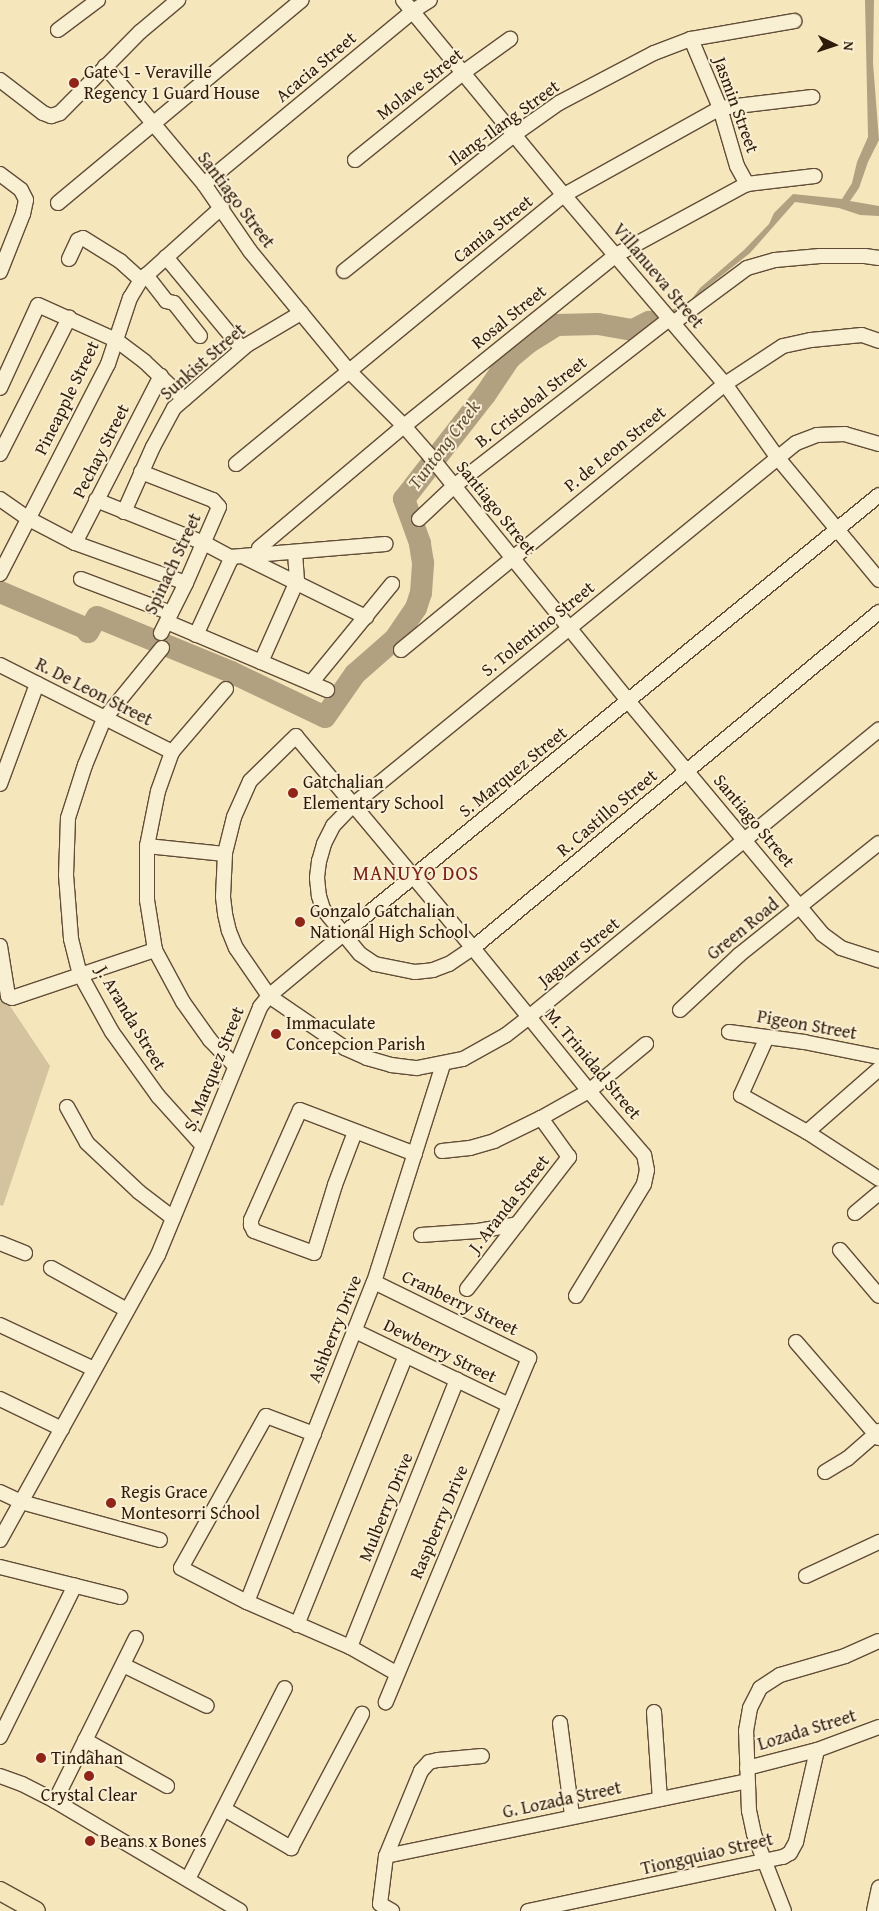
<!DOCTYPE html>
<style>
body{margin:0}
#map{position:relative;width:879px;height:1911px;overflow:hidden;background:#f6e6bc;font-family:"Gentium Book Plus",serif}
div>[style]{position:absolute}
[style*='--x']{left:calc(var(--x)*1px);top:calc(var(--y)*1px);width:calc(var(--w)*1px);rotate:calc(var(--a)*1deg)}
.green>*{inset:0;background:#d4c39e}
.water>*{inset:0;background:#b2a180}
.stream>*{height:4px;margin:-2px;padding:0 2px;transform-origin:2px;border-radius:2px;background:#b2a180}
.river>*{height:22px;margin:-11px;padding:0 11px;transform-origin:11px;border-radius:11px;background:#b2a180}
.roads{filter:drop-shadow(1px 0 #614d37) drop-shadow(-1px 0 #614d37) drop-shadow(0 1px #614d37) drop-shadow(0 -1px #614d37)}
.minor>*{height:14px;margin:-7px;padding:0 7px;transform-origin:7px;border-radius:7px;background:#f9efd3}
.major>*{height:18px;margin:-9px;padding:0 9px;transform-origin:9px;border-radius:9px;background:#f6e6bc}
.dots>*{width:14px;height:14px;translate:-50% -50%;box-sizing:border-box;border:2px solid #f9efd3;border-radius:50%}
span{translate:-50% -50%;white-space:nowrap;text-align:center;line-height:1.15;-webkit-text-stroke:4px #f9efd3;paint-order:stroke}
.street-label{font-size:18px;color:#2f1a0b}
.poi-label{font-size:18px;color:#2f1a0b}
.left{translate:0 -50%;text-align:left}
.water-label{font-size:19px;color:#63503a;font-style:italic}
.quarter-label{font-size:20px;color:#7a1f14;letter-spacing:1px}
.north{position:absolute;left:809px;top:20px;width:50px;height:50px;-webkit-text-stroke:4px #f9efd3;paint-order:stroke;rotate:94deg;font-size:14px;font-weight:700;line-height:20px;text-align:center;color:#2f1a0b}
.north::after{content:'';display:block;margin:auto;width:18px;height:22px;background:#2f1a0b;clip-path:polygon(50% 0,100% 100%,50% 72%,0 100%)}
</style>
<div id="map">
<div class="green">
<div style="clip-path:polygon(0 991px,50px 1066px,3px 1206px,0 1205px)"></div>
</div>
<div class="water">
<div style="clip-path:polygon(865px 0,874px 0,873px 63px,879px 140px,868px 162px,859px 188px,850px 201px,879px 206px,879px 216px,860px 215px,839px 208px,795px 202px,750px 253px,701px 292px,695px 303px,677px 316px,672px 310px,691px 300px,700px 288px,744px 250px,769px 224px,774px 213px,793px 194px,842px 199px,852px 183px,857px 162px,868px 137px)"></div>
</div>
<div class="stream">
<div style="--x:649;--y:322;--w:14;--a:-17"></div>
</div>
<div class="river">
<div style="--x:0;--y:592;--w:92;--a:23"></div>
<div style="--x:85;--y:628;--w:5;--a:53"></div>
<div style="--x:88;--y:632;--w:17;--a:-59"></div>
<div style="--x:97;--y:617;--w:145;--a:22.3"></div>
<div style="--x:231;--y:672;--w:104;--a:25.6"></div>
<div style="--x:325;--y:717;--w:52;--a:-55.1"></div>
<div style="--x:355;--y:674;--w:53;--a:-41.2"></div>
<div style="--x:395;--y:639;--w:37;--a:-56"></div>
<div style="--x:416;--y:608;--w:16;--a:-72"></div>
<div style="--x:421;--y:593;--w:30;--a:-86"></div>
<div style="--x:423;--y:563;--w:20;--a:-99"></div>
<div style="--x:420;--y:543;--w:47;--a:-110"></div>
<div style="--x:404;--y:499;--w:132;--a:-52.1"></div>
<div style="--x:485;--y:395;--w:45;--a:-56"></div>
<div style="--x:510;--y:358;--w:23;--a:-40"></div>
<div style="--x:528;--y:343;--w:34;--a:-32"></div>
<div style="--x:557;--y:325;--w:41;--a:-1.4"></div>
<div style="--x:598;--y:324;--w:36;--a:10"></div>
<div style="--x:633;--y:330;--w:18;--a:-27"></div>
</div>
<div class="roads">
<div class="minor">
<div style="--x:403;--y:0;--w:253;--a:50.5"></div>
<div style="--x:564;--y:195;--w:248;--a:49.6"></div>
<div style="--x:725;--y:384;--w:90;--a:54.5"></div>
<div style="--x:777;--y:457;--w:160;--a:50.3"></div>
<div style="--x:58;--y:30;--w:50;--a:-36.9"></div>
<div style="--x:691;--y:39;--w:75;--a:67.2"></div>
<div style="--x:720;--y:108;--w:60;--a:73.7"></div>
<div style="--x:737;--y:166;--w:21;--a:61"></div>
<div style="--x:105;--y:66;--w:154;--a:50"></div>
<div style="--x:204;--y:184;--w:81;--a:55.5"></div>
<div style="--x:250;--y:251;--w:156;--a:50.5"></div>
<div style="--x:349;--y:371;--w:78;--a:45"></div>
<div style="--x:404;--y:426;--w:40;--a:49"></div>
<div style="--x:430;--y:456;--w:316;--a:51"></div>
<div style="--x:629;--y:702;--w:302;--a:50.2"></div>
<div style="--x:822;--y:934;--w:24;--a:36"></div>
<div style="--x:841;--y:948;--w:40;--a:18"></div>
<div style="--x:0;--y:80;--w:54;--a:37.5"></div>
<div style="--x:43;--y:113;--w:9;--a:21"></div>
<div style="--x:51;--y:116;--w:9;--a:-18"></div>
<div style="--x:60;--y:113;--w:114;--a:-45.4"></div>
<div style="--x:140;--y:32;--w:50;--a:-40.1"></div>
<div style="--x:355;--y:160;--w:140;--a:-38.9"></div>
<div style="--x:464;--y:72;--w:57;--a:-35.7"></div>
<div style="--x:0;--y:174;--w:26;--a:37"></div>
<div style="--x:21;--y:190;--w:11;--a:63"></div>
<div style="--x:26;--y:200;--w:14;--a:102"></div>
<div style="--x:23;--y:214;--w:62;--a:111.6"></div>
<div style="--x:204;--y:184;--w:271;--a:-39.6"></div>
<div style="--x:413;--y:11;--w:20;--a:-33"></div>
<div style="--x:58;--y:203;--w:317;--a:-39.8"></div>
<div style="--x:166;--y:257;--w:119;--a:50.4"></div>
<div style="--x:69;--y:259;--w:21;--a:-65"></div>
<div style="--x:78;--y:240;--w:5;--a:-22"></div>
<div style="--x:83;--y:238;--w:44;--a:31.9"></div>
<div style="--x:120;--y:261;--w:28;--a:42"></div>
<div style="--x:344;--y:271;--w:219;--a:-38.7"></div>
<div style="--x:515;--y:134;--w:54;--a:-35.2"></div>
<div style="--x:559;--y:103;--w:107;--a:-27.8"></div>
<div style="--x:654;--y:53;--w:40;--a:-21"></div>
<div style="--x:691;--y:39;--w:105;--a:-9.9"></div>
<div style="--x:146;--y:275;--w:33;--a:52"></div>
<div style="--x:166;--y:301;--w:8;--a:14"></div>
<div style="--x:174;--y:303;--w:42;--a:51.8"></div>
<div style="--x:673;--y:323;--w:92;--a:-36.6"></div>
<div style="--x:747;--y:268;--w:29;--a:-16"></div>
<div style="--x:775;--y:260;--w:45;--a:-5.1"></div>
<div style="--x:820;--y:256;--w:45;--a:0"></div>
<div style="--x:865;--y:256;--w:14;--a:8"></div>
<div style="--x:0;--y:388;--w:91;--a:-65.4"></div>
<div style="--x:38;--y:305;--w:85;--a:24.2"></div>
<div style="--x:116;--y:340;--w:36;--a:37"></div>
<div style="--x:145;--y:362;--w:54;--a:43.5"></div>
<div style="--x:879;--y:444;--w:35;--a:-164"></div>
<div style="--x:845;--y:434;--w:28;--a:178"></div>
<div style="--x:817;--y:435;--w:22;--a:159"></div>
<div style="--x:796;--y:443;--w:571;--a:140.76"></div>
<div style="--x:354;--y:804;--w:30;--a:134"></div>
<div style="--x:333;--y:826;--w:20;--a:117"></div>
<div style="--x:324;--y:844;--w:18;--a:106"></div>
<div style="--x:319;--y:861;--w:17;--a:97"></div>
<div style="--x:317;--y:878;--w:18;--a:84"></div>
<div style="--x:319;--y:896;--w:14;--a:73"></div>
<div style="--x:323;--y:909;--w:58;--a:50.6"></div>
<div style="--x:360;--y:954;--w:18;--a:34"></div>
<div style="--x:375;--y:964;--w:41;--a:11.3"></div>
<div style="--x:415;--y:972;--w:18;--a:-6"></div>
<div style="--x:433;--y:970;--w:17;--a:-21"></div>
<div style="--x:449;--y:964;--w:29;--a:-34"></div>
<div style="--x:473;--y:948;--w:527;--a:-39.61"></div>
<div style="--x:0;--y:454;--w:153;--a:-63.1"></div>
<div style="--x:236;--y:464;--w:424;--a:-39.4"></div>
<div style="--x:564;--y:195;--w:179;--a:-29.1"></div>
<div style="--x:720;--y:108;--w:93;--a:-6.8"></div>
<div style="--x:141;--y:472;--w:77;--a:21.3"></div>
<div style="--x:213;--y:500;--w:9;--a:49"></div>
<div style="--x:219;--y:507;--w:83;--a:113.5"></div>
<div style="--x:186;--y:583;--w:56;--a:116.6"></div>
<div style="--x:0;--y:499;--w:35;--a:35"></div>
<div style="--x:29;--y:519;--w:52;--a:27.6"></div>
<div style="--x:75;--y:543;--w:118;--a:19.8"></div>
<div style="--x:96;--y:500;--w:116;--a:21.7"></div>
<div style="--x:204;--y:543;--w:30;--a:28"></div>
<div style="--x:124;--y:512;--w:71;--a:-66"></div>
<div style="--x:153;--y:447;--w:44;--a:-61.7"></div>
<div style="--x:174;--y:408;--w:96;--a:-40.8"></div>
<div style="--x:247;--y:345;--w:63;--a:-30.7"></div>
<div style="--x:419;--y:519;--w:48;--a:-43.3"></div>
<div style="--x:454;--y:486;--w:272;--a:-37.8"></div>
<div style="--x:75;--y:543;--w:188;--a:-62.8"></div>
<div style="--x:259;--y:548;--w:189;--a:-40.1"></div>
<div style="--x:404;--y:426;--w:272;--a:-38.9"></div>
<div style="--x:616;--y:255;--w:149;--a:-28.5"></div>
<div style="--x:747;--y:184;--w:68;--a:-6.7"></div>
<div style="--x:230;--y:557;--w:156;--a:-4.8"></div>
<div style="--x:246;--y:558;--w:134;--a:26.2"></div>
<div style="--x:0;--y:574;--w:236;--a:-62.8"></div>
<div style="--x:108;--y:364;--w:70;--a:-71.6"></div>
<div style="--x:130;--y:298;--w:21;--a:-59"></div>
<div style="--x:141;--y:280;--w:109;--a:-42"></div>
<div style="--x:81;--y:579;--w:96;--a:20.7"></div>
<div style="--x:167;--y:622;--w:174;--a:23"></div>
<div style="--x:196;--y:635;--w:81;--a:-65.3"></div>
<div style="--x:230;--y:561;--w:4;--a:-90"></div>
<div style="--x:162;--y:648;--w:92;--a:129.2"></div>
<div style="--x:104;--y:719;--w:50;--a:112.4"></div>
<div style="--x:85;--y:765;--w:56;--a:107.8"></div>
<div style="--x:68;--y:818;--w:57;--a:92"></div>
<div style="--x:66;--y:875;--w:64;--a:85.5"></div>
<div style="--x:71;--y:939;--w:36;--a:76"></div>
<div style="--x:80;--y:974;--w:66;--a:61.1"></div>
<div style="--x:112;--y:1032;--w:79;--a:54.3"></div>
<div style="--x:158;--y:1096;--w:67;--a:48"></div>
<div style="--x:401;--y:650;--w:419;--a:-39.4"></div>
<div style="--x:725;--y:384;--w:69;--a:-33.2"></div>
<div style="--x:783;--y:346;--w:29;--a:-12"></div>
<div style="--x:811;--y:340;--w:51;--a:-5.6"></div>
<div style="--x:862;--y:335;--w:18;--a:19"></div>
<div style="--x:261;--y:662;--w:89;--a:-66"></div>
<div style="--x:297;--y:581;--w:29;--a:-94"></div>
<div style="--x:0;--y:665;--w:193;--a:26.8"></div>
<div style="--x:311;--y:683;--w:128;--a:-50.7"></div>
<div style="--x:226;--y:689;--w:83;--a:130.6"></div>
<div style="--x:172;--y:752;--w:41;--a:109.7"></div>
<div style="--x:158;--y:791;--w:56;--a:101.3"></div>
<div style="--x:147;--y:846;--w:54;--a:90"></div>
<div style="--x:147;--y:900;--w:51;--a:80.9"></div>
<div style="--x:155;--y:950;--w:59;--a:61.7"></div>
<div style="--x:183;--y:1002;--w:47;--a:54.6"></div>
<div style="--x:210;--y:1040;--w:36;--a:46"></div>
<div style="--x:0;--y:784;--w:107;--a:-69.7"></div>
<div style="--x:147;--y:846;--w:78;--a:5.9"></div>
<div style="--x:0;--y:946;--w:51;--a:80.9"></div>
<div style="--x:8;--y:996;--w:4;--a:27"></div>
<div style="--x:12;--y:998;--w:151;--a:-18.6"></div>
<div style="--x:680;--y:1010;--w:81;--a:-43"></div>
<div style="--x:739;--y:955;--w:179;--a:-38.7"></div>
<div style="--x:729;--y:1032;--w:76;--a:7.6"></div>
<div style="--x:804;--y:1042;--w:76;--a:11.3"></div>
<div style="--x:767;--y:1037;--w:64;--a:114.1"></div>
<div style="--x:741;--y:1095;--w:76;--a:29.3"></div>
<div style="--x:807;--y:1132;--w:86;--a:33.1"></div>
<div style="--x:67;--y:1107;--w:41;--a:60.9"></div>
<div style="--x:87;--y:1143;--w:71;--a:43.3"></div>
<div style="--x:139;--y:1192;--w:43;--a:37.4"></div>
<div style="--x:355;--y:1132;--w:57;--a:110.7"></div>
<div style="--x:335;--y:1185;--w:71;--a:107.2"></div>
<div style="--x:314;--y:1253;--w:64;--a:-159.9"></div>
<div style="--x:254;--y:1231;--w:7;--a:-117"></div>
<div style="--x:251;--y:1225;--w:5;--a:-90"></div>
<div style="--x:251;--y:1220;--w:120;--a:-66"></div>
<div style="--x:300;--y:1110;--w:123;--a:20.9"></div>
<div style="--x:807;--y:1132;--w:96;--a:-41.2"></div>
<div style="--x:442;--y:1151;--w:28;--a:-6"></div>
<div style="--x:470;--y:1148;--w:25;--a:-16"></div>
<div style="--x:494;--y:1141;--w:52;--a:-26.1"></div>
<div style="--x:541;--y:1118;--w:55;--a:-29.4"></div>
<div style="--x:589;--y:1091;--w:74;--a:-39.5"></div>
<div style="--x:855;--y:1213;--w:31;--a:-40"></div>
<div style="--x:421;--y:1235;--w:57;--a:-4"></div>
<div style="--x:478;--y:1231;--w:40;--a:-10"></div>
<div style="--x:0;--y:1243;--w:27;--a:22"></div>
<div style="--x:840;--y:1250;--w:60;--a:49.7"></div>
<div style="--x:51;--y:1268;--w:87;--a:28.9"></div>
<div style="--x:374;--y:1282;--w:173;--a:26.1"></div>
<div style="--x:529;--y:1358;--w:373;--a:112.6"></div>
<div style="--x:467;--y:1289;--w:167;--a:-52.3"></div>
<div style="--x:569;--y:1157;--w:48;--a:-125.7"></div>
<div style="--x:576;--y:1296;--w:131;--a:-58.7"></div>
<div style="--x:644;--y:1184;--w:14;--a:-78"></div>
<div style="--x:647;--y:1170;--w:15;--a:-101"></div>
<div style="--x:644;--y:1155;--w:84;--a:-130.7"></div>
<div style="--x:589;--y:1091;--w:95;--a:-129"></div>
<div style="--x:529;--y:1017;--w:89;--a:-129.1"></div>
<div style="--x:473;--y:948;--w:276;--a:-129.9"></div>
<div style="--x:296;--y:736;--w:64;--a:135.6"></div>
<div style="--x:250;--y:781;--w:39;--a:114"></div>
<div style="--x:234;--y:817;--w:38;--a:104"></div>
<div style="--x:225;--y:854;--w:43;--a:92.7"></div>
<div style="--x:223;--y:897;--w:17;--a:83"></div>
<div style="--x:225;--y:914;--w:17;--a:77"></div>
<div style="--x:229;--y:931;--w:18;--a:68"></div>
<div style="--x:236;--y:948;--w:58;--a:55.5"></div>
<div style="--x:269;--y:996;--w:92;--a:34.4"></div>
<div style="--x:345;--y:1048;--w:24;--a:24"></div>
<div style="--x:367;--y:1058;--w:25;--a:16"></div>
<div style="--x:391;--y:1065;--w:26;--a:7"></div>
<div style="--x:417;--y:1068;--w:47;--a:-11.1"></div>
<div style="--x:463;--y:1059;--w:49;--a:-29.2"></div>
<div style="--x:506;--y:1035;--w:29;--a:-38"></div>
<div style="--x:529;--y:1017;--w:453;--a:-39.4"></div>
<div style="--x:0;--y:1325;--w:104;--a:25.1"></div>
<div style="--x:355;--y:1331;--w:171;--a:25.7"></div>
<div style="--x:796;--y:1342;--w:127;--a:49.2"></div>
<div style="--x:0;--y:1399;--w:69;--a:25.8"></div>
<div style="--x:314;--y:1434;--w:51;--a:-159.4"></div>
<div style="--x:266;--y:1416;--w:174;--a:119.2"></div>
<div style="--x:181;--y:1568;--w:74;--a:27.3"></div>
<div style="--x:247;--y:1602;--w:112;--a:23.6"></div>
<div style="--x:350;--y:1647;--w:53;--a:29.5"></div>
<div style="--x:825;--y:1472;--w:26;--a:-31"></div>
<div style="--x:847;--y:1459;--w:43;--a:-41.2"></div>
<div style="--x:0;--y:1492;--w:23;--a:25"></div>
<div style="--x:21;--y:1502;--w:144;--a:15.3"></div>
<div style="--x:0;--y:1540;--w:326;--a:-61"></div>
<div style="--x:158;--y:1255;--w:268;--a:-67.6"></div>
<div style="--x:260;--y:1007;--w:14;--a:-51"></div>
<div style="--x:269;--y:996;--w:95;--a:-39.9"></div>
<div style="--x:342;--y:935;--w:694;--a:-39.33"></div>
<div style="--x:0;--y:1567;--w:124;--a:14"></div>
<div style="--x:806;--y:1576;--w:81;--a:-25"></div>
<div style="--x:247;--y:1602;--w:344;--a:-68.4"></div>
<div style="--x:374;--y:1282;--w:229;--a:-72.4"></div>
<div style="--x:297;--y:1625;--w:291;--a:-68"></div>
<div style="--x:350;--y:1647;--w:288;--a:-68.2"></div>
<div style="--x:123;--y:1665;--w:93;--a:26"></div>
<div style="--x:654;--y:1712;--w:87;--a:86.1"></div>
<div style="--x:560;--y:1723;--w:94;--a:82.6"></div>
<div style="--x:0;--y:1737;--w:169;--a:-63.7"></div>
<div style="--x:85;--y:1740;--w:94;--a:29.3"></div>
<div style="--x:747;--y:1768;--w:72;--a:-14.4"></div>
<div style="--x:817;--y:1750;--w:66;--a:-20.4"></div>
<div style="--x:0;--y:1776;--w:23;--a:20"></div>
<div style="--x:22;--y:1784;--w:37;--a:27"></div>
<div style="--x:55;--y:1801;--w:215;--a:30.7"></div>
<div style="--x:55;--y:1801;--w:182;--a:-63.6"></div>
<div style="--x:224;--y:1809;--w:78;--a:30.2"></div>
<div style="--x:291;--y:1848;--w:152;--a:-62.1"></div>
<div style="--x:386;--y:1856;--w:369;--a:-11.7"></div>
<div style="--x:188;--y:1879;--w:214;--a:-63.1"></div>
<div style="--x:380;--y:1904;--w:48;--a:-82.9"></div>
<div style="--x:386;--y:1856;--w:92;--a:-67.6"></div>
<div style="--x:421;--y:1771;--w:12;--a:-48"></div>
<div style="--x:429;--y:1762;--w:9;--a:-13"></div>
<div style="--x:438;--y:1760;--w:44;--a:-5.2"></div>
<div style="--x:380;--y:1904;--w:14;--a:30"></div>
<div style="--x:528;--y:1911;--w:261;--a:-12"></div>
<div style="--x:783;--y:1857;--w:8;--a:-30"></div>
<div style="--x:790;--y:1853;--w:13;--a:-61"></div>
<div style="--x:796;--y:1842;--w:94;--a:-77.1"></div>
<div style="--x:784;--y:1911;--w:83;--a:-111.3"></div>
<div style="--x:754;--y:1834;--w:24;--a:-102"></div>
<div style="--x:749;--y:1811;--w:80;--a:-92.1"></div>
<div style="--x:746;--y:1731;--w:23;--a:-80"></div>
<div style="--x:750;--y:1708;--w:22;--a:-63"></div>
<div style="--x:760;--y:1688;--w:24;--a:-33"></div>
<div style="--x:780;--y:1675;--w:68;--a:-16.3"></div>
<div style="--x:845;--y:1656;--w:37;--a:-24"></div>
<div style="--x:874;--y:1911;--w:24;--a:-78"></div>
</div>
<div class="major">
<div style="--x:0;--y:1891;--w:41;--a:29.1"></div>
</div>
</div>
<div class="dots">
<div style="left:74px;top:83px;background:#8f2418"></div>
<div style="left:293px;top:793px;background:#8f2418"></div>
<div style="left:300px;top:922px;background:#8f2418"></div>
<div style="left:276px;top:1034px;background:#8f2418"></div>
<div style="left:111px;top:1503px;background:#8f2418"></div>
<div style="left:41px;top:1758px;background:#8f2418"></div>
<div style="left:89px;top:1776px;background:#8f2418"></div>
<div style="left:90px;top:1841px;background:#8f2418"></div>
</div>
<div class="street-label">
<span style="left:316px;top:67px;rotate:-40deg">Acacia Street</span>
<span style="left:420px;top:84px;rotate:-38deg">Molave Street</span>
<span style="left:736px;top:105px;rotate:70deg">Jasmin Street</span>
<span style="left:504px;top:123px;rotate:-36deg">Ilang-Ilang Street</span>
<span style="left:236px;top:200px;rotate:53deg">Santiago Street</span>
<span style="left:493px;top:229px;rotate:-39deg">Camia Street</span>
<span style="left:658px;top:276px;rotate:50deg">Villanueva Street</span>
<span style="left:509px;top:317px;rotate:-39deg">Rosal Street</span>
<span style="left:203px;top:362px;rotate:-41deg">Sunkist Street</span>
<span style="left:67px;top:398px;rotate:-64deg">Pineapple Street</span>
<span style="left:531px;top:402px;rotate:-38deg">B. Cristobal Street</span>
<span style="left:615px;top:449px;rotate:-39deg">P. de Leon Street</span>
<span style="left:101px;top:451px;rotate:-63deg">Pechay Street</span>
<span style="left:496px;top:508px;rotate:51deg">Santiago Street</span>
<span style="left:173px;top:564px;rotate:-65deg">Spinach Street</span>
<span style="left:538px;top:629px;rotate:-39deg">S. Tolentino Street</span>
<span style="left:94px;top:692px;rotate:27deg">R. De Leon Street</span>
<span style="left:513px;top:772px;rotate:-39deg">S. Marquez Street</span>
<span style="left:607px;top:813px;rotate:-40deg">R. Castillo Street</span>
<span style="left:754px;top:821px;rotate:50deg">Santiago Street</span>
<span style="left:743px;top:929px;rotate:-39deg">Green Road</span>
<span style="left:579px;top:952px;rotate:-39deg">Jaguar Street</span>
<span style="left:131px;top:1018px;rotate:59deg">J. Aranda Street</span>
<span style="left:807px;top:1025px;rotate:10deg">Pigeon Street</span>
<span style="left:593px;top:1064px;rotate:50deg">M. Trinidad Street</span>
<span style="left:214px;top:1069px;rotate:-68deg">S. Marquez Street</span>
<span style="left:509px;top:1204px;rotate:-52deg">J. Aranda Street</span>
<span style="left:460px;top:1303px;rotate:26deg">Cranberry Street</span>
<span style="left:335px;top:1329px;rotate:-68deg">Ashberry Drive</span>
<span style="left:440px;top:1351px;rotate:26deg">Dewberry Street</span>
<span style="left:386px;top:1507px;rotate:-68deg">Mulberry Drive</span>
<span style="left:439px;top:1522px;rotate:-67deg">Raspberry Drive</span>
<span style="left:807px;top:1730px;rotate:-17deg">Lozada Street</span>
<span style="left:562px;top:1800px;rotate:-12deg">G. Lozada Street</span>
<span style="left:707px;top:1854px;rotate:-13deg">Tiongquiao Street</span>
</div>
<div class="poi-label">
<span class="left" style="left:84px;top:83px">Gate 1 - Veraville<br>Regency 1 Guard House</span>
<span class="left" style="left:303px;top:793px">Gatchalian<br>Elementary School</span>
<span class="left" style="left:310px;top:922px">Gonzalo Gatchalian<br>National High School</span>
<span class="left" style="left:286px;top:1034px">Immaculate<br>Concepcion Parish</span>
<span class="left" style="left:121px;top:1503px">Regis Grace<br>Montesorri School</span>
<span class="left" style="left:51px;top:1758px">Tindahan</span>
<span style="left:89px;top:1795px">Crystal Clear</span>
<span class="left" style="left:100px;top:1841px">Beans x Bones</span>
</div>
<div class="water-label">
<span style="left:444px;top:445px;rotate:-53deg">Tuntong Creek</span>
</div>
<div class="quarter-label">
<span style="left:416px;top:872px">MANUYO DOS</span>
</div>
<div class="north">N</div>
</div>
